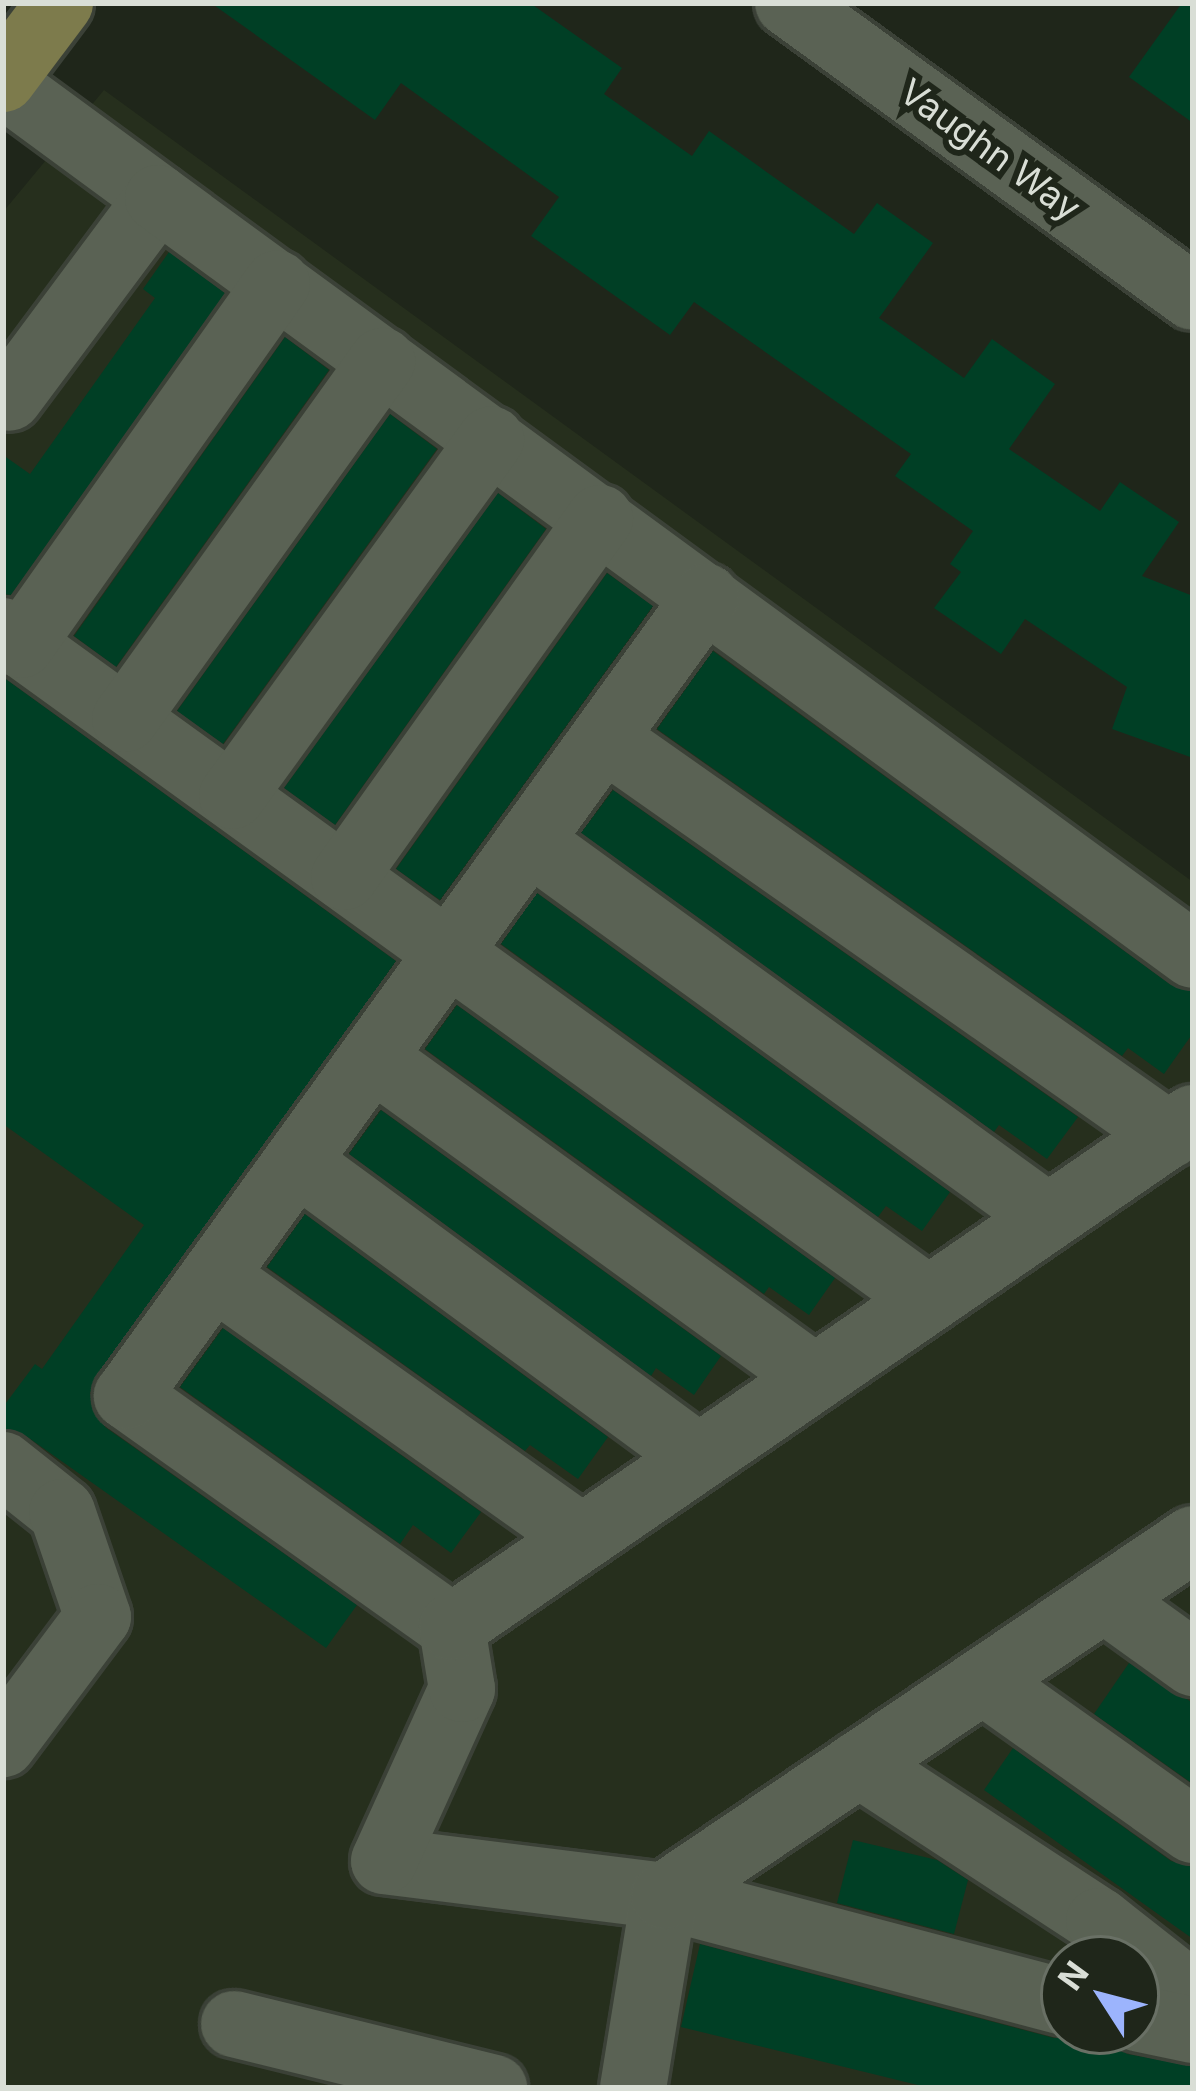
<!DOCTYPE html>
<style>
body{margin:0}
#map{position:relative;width:1196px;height:2091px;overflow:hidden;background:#1f261a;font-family:Inter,sans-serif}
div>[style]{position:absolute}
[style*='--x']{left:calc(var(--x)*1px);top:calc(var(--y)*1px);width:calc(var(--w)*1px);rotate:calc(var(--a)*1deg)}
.built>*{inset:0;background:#262f1d}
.building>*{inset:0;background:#003f25}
.roads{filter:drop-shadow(3px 0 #3b4137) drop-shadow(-3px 0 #3b4137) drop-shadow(0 3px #3b4137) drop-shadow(0 -3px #3b4137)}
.minor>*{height:66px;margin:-33px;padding:0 33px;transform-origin:33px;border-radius:33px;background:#5a6254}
.major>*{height:66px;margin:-33px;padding:0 33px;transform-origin:33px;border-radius:33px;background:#7d7b4c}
span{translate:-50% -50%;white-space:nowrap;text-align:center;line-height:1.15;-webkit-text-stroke:12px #1f261a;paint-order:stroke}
.street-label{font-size:36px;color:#d9ded6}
.frame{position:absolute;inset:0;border:6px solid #d9ded6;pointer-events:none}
.north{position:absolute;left:1040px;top:1935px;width:120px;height:120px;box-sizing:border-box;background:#1f261a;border:3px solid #697065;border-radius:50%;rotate:306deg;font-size:33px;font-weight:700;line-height:48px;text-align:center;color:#d9ded6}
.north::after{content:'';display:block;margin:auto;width:42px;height:54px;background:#9cb4fd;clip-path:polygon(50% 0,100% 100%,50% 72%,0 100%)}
</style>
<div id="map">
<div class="built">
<div style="clip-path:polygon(evenodd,104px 90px,1193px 882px,1193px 2088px,3px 2088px,3px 212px,104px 90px,1064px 1959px,1136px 1959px,1136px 2031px,1064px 2031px,1064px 1959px)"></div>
</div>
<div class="building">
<div style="clip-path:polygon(211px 3px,530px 3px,622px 68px,604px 94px,692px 156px,709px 131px,854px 234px,877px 203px,933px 243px,879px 318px,964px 378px,992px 339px,1055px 384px,1009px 449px,1100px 511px,1120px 482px,1179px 522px,1142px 576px,1193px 596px,1193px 758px,1112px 729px,1127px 687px,1025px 619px,1001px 654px,934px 608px,961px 572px,950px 564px,973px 531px,895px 476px,911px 454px,694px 302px,670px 335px,531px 236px,559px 197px,401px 83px,375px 120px)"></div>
<div style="clip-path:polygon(1182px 3px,1193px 3px,1193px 123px,1129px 77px)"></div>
<div style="clip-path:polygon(169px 252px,225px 293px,11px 595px,3px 594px,3px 455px,30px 474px,155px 298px,143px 289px)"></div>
<div style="clip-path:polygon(285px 337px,329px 370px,116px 667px,74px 636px)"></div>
<div style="clip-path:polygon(390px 414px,437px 449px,223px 744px,177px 711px)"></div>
<div style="clip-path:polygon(498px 493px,546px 529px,335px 825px,284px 788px)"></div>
<div style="clip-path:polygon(607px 573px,653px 606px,440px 900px,396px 869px)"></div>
<div style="clip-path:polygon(713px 651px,1171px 985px,1193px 992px,1193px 1033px,1164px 1074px,1128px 1048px,1122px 1056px,657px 729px)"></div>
<div style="clip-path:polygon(3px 677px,396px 961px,90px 1393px,105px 1427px,357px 1605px,326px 1648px,26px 1436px,3px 1428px,3px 1407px,35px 1364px,42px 1369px,144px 1225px,3px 1124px)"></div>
<div style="clip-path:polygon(613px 790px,1078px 1117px,1047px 1159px,999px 1125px,994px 1132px,581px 833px)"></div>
<div style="clip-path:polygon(537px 893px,950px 1192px,922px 1231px,886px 1206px,878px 1217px,501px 944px)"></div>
<div style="clip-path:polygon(457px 1005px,835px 1278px,809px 1315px,769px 1287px,764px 1294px,425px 1049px)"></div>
<div style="clip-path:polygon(381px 1110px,721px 1356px,694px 1395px,656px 1368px,651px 1376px,349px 1154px)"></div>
<div style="clip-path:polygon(305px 1214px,608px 1437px,578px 1479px,530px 1445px,525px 1451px,267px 1267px)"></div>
<div style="clip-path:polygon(223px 1328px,481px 1512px,451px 1553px,413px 1525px,400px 1544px,180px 1387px)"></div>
<div style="clip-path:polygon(1129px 1663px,1193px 1703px,1193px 1784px,1094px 1714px)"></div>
<div style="clip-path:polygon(1013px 1748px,1171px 1861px,1193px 1867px,1193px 1939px,984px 1790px)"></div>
<div style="clip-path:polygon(853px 1840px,937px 1860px,968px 1880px,954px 1934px,837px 1903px)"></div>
<div style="clip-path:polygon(700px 1944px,1054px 2038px,1103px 2034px,1127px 2054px,1193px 2066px,1193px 2088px,930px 2088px,681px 2027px)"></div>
</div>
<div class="roads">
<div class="minor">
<div style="--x:788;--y:3;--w:500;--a:35.98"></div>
<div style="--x:3;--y:84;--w:192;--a:36.3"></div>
<div style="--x:158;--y:198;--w:249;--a:126.7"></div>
<div style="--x:158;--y:198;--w:1282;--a:36.18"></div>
<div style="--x:3;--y:631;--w:1141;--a:35.84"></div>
<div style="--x:21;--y:645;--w:443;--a:-54.7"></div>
<div style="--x:125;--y:719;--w:441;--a:-54.3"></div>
<div style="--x:604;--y:738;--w:691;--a:35.09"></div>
<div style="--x:232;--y:796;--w:441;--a:-54"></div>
<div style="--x:529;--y:841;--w:641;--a:35.92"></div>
<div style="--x:344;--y:877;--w:441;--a:-54.5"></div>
<div style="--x:373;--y:1058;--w:544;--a:35.88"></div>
<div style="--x:297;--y:1162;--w:498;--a:36.3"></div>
<div style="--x:214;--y:1276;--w:450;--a:35.4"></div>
<div style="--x:3;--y:1465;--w:75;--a:38.5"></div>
<div style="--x:62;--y:1512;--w:111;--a:71.1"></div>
<div style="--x:98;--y:1617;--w:159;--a:126.8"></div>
<div style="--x:1104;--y:1599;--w:110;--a:35.7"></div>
<div style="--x:452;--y:1627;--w:399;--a:-144.6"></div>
<div style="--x:127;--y:1396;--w:987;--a:-54.07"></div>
<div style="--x:983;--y:1681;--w:257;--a:35.4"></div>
<div style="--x:859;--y:1764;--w:287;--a:33.2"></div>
<div style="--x:1099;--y:1921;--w:120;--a:38.2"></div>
<div style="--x:1064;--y:2002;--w:414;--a:-165.2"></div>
<div style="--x:664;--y:1896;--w:282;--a:-172.9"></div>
<div style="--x:384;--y:1861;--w:189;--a:-65.6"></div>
<div style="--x:462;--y:1689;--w:63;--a:-99.2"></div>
<div style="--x:452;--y:1627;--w:899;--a:-34.49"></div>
<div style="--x:1136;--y:2018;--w:58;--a:11.9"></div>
<div style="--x:234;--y:2024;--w:268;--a:13.8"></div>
<div style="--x:633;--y:2088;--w:194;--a:-80.8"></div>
<div style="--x:664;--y:1896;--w:638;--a:-34.01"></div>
</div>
<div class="major">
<div style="--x:3;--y:79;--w:95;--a:-53.1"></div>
</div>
</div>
<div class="street-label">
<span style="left:990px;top:150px;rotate:36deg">Vaughn Way</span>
</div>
<div class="frame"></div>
<div class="north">N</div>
</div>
